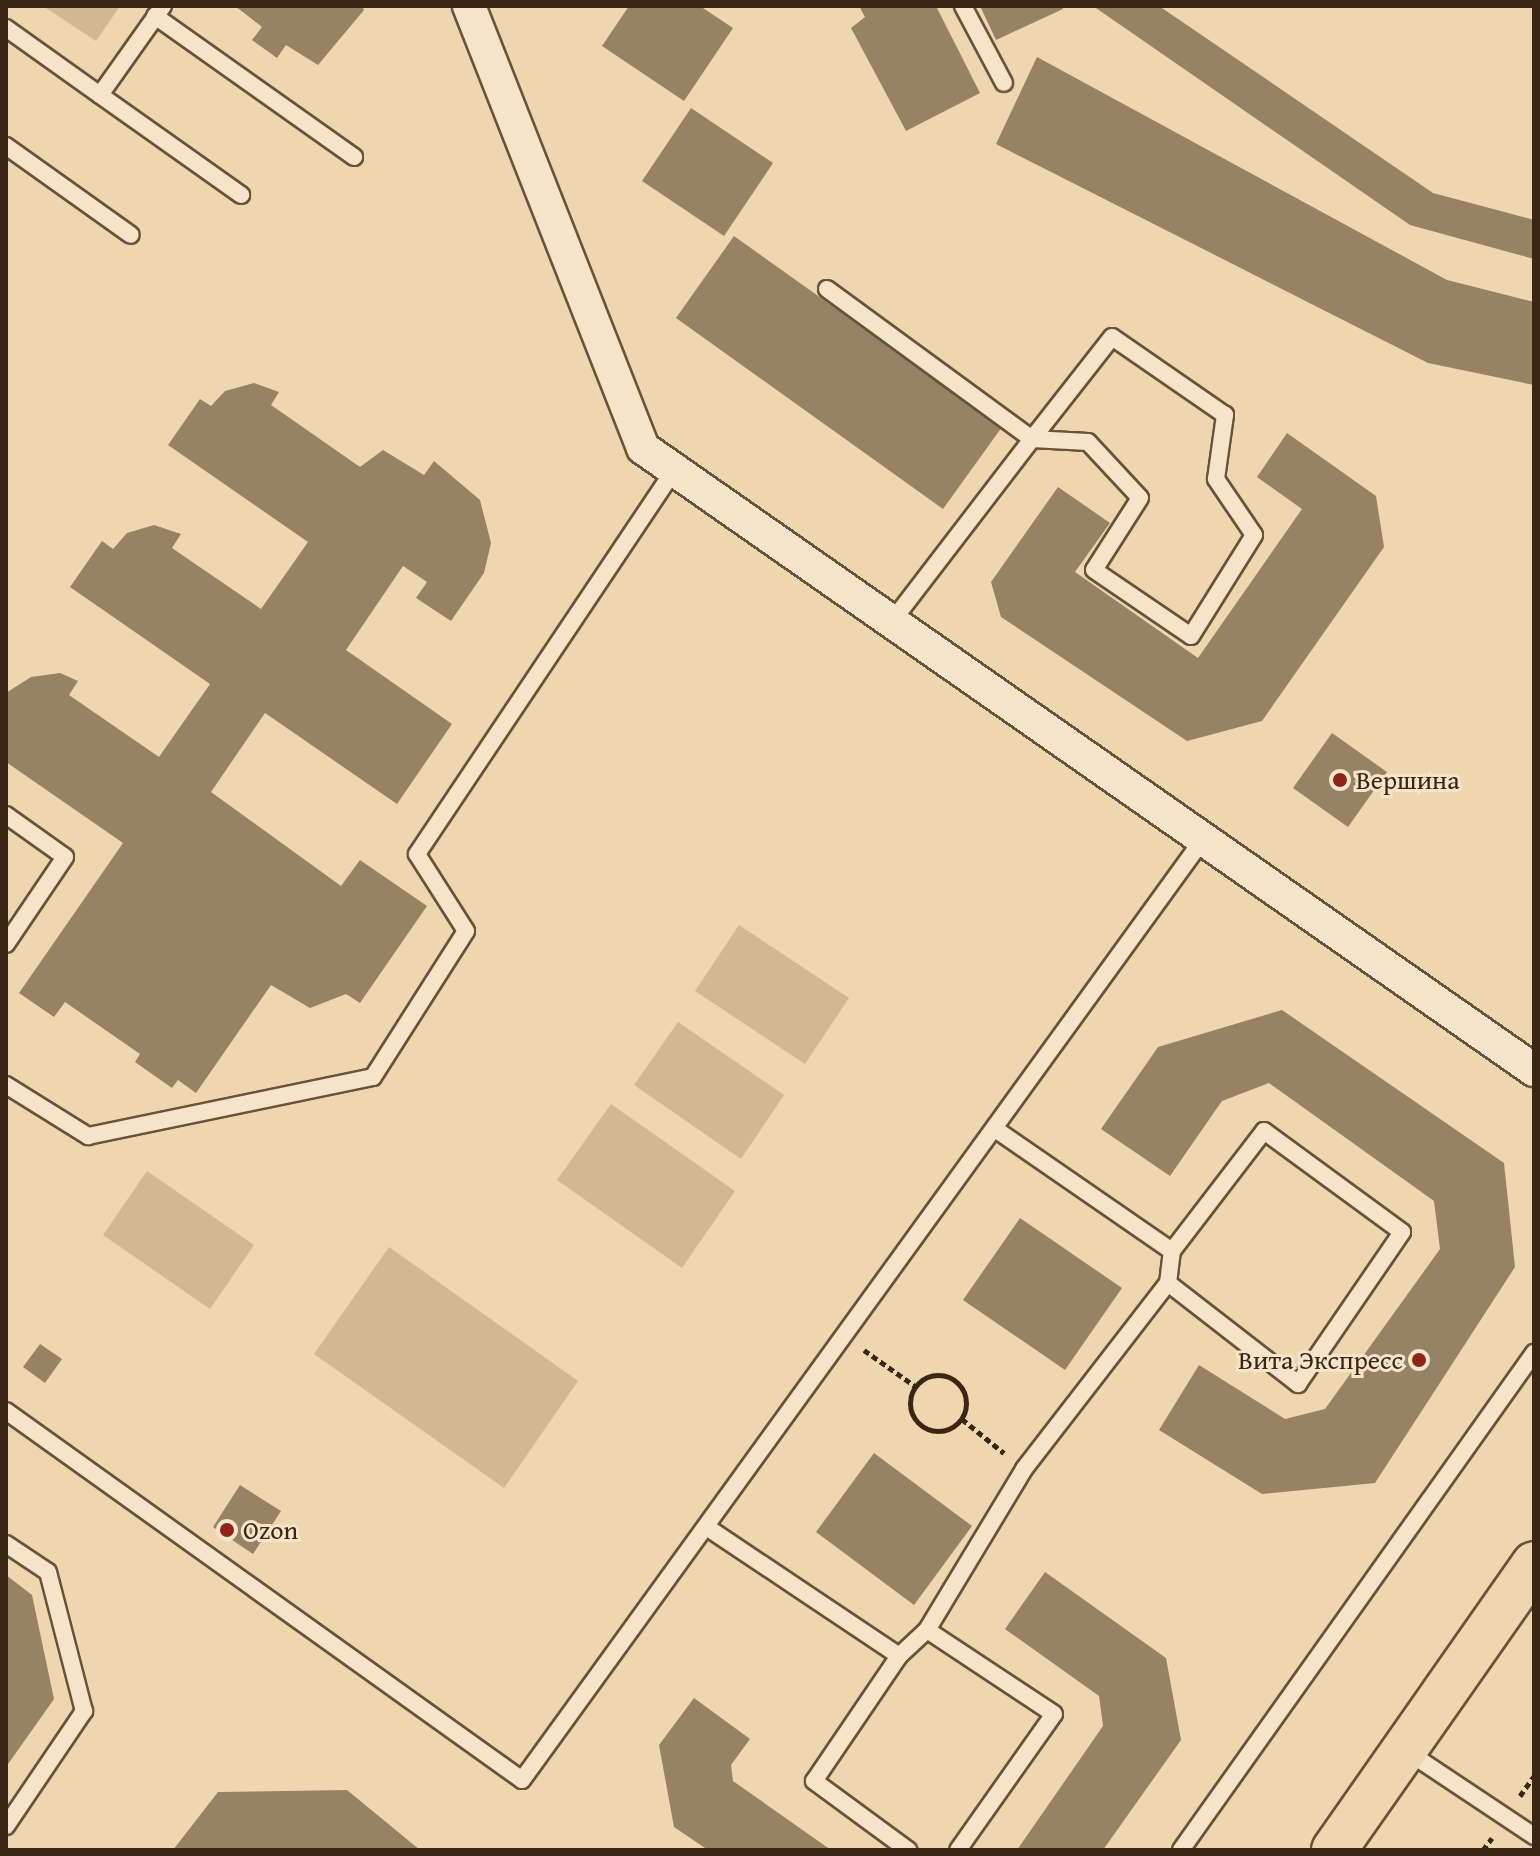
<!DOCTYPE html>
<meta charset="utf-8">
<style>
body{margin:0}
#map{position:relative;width:1540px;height:1856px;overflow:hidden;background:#eed6ae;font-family:"Gentium Book Plus",serif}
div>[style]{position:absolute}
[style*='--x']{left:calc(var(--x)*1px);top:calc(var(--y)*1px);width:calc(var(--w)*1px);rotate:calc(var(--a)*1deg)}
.green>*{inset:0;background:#d0b894}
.building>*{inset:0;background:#988264}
.path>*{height:5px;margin-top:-2.5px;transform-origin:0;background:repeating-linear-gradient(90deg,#3b2614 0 6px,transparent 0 10px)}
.path>.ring{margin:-2.5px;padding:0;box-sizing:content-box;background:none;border:5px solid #3b2614;border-radius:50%}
.roads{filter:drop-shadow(2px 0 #68523a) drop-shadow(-2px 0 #68523a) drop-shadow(0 2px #68523a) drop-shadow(0 -2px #68523a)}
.lane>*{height:16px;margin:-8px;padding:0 8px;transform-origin:8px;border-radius:8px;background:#f4e4ca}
.street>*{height:32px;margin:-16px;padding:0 16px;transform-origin:16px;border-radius:16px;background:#f4e4ca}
.primary>*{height:44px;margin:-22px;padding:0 22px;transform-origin:22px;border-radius:22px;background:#eed6ae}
.dots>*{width:22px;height:22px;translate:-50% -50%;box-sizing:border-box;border:4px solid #f4e4ca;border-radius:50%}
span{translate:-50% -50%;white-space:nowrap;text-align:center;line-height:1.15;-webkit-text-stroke:6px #f4e4ca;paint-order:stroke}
.poi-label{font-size:26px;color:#3b2614}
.left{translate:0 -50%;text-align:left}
.right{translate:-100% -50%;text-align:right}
.frame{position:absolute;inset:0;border:8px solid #3b2614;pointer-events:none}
</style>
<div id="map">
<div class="green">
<div style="clip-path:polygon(43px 6px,120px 6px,96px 41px)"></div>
<div style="clip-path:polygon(739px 925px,849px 998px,805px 1064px,695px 991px)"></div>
<div style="clip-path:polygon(678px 1022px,784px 1095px,741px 1159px,634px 1085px)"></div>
<div style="clip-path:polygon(611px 1104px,735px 1191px,682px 1268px,557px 1180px)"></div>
<div style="clip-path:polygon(147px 1171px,254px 1245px,210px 1309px,103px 1235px)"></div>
<div style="clip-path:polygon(389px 1247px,578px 1381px,504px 1488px,314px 1354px)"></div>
</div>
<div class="building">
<div style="clip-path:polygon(235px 6px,362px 6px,364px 10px,318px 65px,286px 45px,277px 58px,252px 40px,262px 27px)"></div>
<div style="clip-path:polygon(629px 6px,700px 6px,733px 28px,684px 101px,602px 46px)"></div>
<div style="clip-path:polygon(859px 6px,936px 6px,980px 93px,906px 131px,851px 28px,865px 17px)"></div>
<div style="clip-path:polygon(980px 6px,1062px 6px,1063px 9px,996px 40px)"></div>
<div style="clip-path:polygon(1093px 6px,1159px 6px,1433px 193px,1534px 220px,1534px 259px,1410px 225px)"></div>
<div style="clip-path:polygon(1037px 57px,1447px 280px,1534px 302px,1534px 385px,1428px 363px,996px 144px)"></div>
<div style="clip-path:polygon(691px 108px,773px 163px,724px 236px,642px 181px)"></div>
<div style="clip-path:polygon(734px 236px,1002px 427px,943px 509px,676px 318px)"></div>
<div style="clip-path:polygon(254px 383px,279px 392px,271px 405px,360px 467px,383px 450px,424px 475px,434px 461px,480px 500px,491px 543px,484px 573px,451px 621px,416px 598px,427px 582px,403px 566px,346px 650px,452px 724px,397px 804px,265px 713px,211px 792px,341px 886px,360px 860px,427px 906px,360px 1003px,346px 994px,310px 1008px,271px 985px,196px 1093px,178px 1080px,172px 1088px,135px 1062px,140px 1054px,65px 1002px,54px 1017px,19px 993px,123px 843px,6px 762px,6px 693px,31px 677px,60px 673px,78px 681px,69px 695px,159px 757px,210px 684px,70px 587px,102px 541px,113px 549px,127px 533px,154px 525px,181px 534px,172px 548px,261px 609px,308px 542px,168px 445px,200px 399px,211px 406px,225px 391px)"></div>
<div style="clip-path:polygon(1287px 433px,1376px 496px,1384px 547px,1262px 721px,1187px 741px,1001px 617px,991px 582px,1058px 487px,1110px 523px,1075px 572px,1198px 658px,1302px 509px,1257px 477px)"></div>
<div style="clip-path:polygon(1332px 733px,1387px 772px,1348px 827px,1293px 788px)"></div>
<div style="clip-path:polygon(1282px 1010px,1504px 1163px,1515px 1267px,1375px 1483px,1262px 1494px,1159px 1430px,1199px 1365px,1285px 1419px,1325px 1409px,1440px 1249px,1434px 1201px,1269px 1083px,1222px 1101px,1170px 1176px,1101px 1129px,1158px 1047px)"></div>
<div style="clip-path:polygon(1020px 1218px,1122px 1288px,1065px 1370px,963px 1300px)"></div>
<div style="clip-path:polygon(40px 1344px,62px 1359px,45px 1383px,23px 1367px)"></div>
<div style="clip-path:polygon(874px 1453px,972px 1526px,914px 1605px,816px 1532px)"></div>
<div style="clip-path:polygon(240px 1485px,281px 1511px,253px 1554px,213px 1527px)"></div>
<div style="clip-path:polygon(1045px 1572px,1166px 1658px,1181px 1740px,1103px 1850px,1017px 1850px,1103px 1726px,1099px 1696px,1005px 1629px)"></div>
<div style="clip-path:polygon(6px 1575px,32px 1595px,54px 1699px,6px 1767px)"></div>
<div style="clip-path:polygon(694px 1698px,750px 1739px,731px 1765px,733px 1781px,831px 1850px,708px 1850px,674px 1827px,659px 1745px)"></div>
<div style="clip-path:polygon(347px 1790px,420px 1850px,173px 1850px,218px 1792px)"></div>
</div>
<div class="path">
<div style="--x:864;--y:1350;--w:62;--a:35.2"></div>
<div class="ring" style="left:910px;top:1375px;width:51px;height:51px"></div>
<div style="--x:962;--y:1419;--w:54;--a:39"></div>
<div style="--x:1520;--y:1796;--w:24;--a:-55"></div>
<div style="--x:1483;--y:1850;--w:15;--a:-53"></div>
</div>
<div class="roads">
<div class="lane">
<div style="--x:163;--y:6;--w:109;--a:125.3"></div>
<div style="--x:100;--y:95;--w:173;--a:35.3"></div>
<div style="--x:963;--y:6;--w:87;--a:62"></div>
<div style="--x:155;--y:16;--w:244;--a:35.3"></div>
<div style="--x:6;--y:28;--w:115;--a:35.5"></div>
<div style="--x:6;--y:146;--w:153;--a:35.5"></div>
<div style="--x:827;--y:289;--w:254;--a:36.2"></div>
<div style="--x:1032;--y:439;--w:56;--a:3.1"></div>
<div style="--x:1088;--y:442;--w:76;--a:47.1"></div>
<div style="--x:1140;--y:498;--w:85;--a:122.6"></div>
<div style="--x:1094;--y:570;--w:117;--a:34.2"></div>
<div style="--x:1191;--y:636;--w:119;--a:-58"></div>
<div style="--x:1254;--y:535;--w:68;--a:-124.2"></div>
<div style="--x:1216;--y:479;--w:65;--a:-82"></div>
<div style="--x:1225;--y:415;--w:137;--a:-145.4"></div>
<div style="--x:1112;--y:337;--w:130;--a:128.1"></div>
<div style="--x:1032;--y:439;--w:232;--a:127.5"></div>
<div style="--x:6;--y:815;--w:72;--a:35.4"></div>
<div style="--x:65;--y:857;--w:105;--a:124.1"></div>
<div style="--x:6;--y:1085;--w:97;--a:31.9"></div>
<div style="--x:88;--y:1136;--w:291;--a:-11.7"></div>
<div style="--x:373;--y:1077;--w:173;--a:-57.5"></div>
<div style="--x:466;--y:931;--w:91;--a:-122.5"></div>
<div style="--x:417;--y:854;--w:462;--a:-56.2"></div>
<div style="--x:1168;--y:1283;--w:32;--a:-83"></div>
<div style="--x:6;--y:1411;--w:634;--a:35.57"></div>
<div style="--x:522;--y:1780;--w:1158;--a:-54.1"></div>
<div style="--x:708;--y:1528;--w:230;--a:33.8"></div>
<div style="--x:899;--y:1656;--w:151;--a:124.2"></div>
<div style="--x:814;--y:1781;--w:117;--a:36.3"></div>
<div style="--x:6;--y:1544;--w:50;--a:33.7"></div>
<div style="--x:48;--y:1572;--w:144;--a:75.5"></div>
<div style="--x:84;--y:1711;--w:139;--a:124.1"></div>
<div style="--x:899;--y:1656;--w:38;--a:-43"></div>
<div style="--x:1405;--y:1750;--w:155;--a:33.7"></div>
<div style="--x:958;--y:1850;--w:166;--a:-54.8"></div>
<div style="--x:1054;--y:1714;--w:152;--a:-146.5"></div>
<div style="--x:927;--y:1630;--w:188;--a:-58.9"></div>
<div style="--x:1024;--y:1469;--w:235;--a:-52.3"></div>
<div style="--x:1168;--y:1283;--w:165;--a:37.8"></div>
<div style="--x:1298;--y:1384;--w:184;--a:-55.6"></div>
<div style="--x:1402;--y:1232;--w:171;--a:-143.8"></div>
<div style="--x:1264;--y:1131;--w:151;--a:127.5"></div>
<div style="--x:1172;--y:1251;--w:215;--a:-145.4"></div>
<div style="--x:1181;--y:1850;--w:610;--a:-54.62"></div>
</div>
<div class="street">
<div style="--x:469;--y:6;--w:475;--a:68.5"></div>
<div style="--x:643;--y:448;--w:1087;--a:34.92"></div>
</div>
<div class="primary">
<div style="--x:1334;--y:1850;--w:349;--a:-55"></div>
</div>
</div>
<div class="dots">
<div style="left:1340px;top:780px;background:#8f2418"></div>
<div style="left:1419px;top:1360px;background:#8f2418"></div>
<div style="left:227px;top:1530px;background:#8f2418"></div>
</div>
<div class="poi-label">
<span class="left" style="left:1356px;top:780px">Вершина</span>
<span class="right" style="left:1403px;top:1360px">Вита Экспресс</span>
<span class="left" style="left:243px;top:1530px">Ozon</span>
</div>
<div class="frame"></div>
</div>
